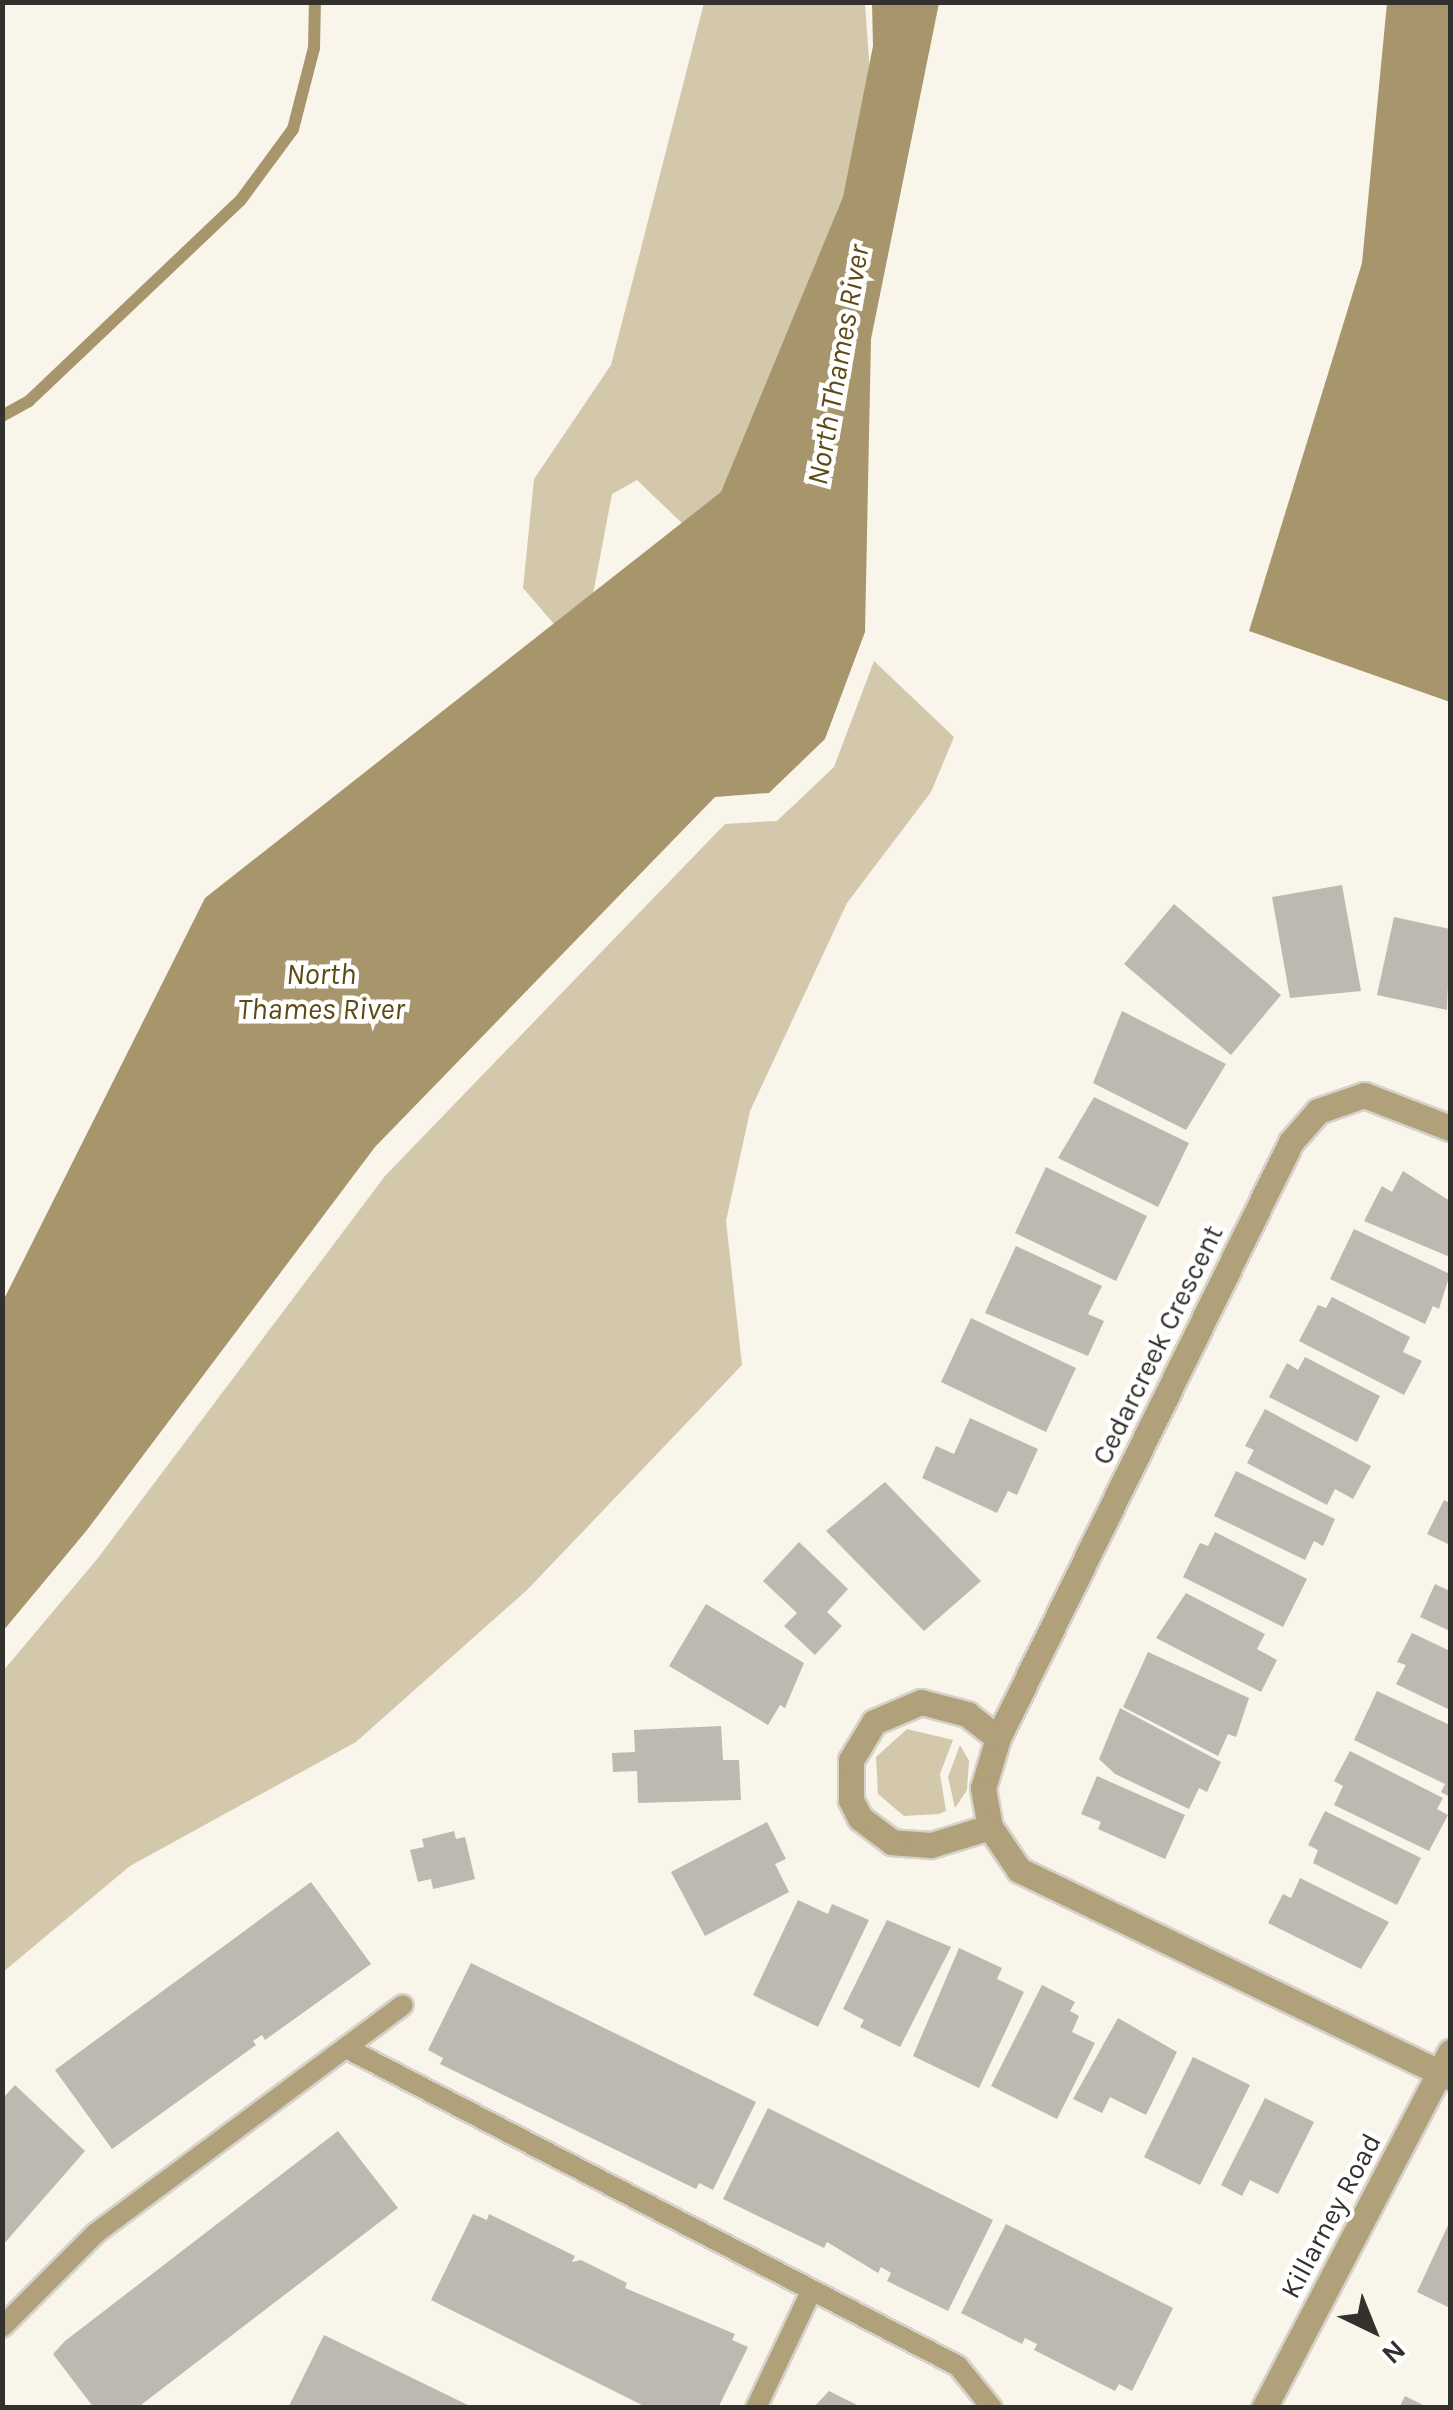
<!DOCTYPE html>
<style>
body{margin:0}
#map{position:relative;width:1453px;height:2410px;overflow:hidden;background:#f9f5eb;font-family:Karla,sans-serif}
div>[style]{position:absolute}
[style*='--x']{left:calc(var(--x)*1px);top:calc(var(--y)*1px);width:calc(var(--w)*1px);rotate:calc(var(--a)*1deg)}
.green>*{inset:0;background:#d3c7ac}
.water>*{inset:0;background:#a7966c}
.stream>*{height:12px;margin:-6px;padding:0 6px;transform-origin:6px;border-radius:6px;background:#a7966c}
.building>*{inset:0;background:#bdb9b0}
.roads{filter:drop-shadow(2px 0 #d5d2c9) drop-shadow(-2px 0 #d5d2c9) drop-shadow(0 2px #d5d2c9) drop-shadow(0 -2px #d5d2c9)}
.service>*{height:20px;margin:-10px;padding:0 10px;transform-origin:10px;border-radius:10px;background:#b1a17b}
.minor>*{height:25px;margin:-12.5px;padding:0 12.5px;transform-origin:12.5px;border-radius:12.5px;background:#b1a17b}
.tertiary>*{height:25px;margin:-12.5px;padding:0 12.5px;transform-origin:12.5px;border-radius:12.5px;background:#b1a17b}
span{translate:-50% -50%;white-space:nowrap;text-align:center;line-height:1.15;-webkit-text-stroke:9px #fff;paint-order:stroke}
.street-label{font-size:28px;color:#33312d}
.water-label{font-size:30px;color:#5d4a16;font-style:italic}
.frame{position:absolute;inset:0;border:5px solid #33312d;pointer-events:none}
.north{position:absolute;left:1323px;top:2280px;width:100px;height:100px;-webkit-text-stroke:8px #fff;paint-order:stroke;rotate:137deg;font-size:28px;font-weight:700;line-height:40px;text-align:center;color:#33312d}
.north::after{content:'';display:block;margin:auto;width:35px;height:45px;background:#33312d;clip-path:polygon(50% 0,100% 100%,50% 72%,0 100%)}
</style>
<div id="map">
<div class="green">
<div style="clip-path:polygon(704px 3px,865px 3px,870px 75px,841px 222px,724px 510px,685px 526px,637px 480px,612px 494px,587px 626px,566px 638px,523px 588px,534px 479px,611px 365px)"></div>
<div style="clip-path:polygon(874px 661px,954px 737px,931px 792px,847px 903px,750px 1111px,726px 1221px,742px 1365px,527px 1590px,356px 1742px,130px 1866px,3px 1972px,3px 1671px,98px 1558px,385px 1176px,725px 824px,777px 821px,834px 767px)"></div>
<div style="clip-path:polygon(907px 1729px,953px 1740px,940px 1774px,946px 1811px,939px 1814px,904px 1816px,878px 1794px,876px 1757px)"></div>
<div style="clip-path:polygon(960px 1745px,969px 1761px,967px 1790px,955px 1808px,948px 1777px)"></div>
</div>
<div class="water">
<div style="clip-path:polygon(872px 3px,939px 3px,871px 339px,865px 632px,825px 739px,769px 793px,715px 797px,375px 1147px,87px 1530px,3px 1631px,3px 1301px,205px 898px,721px 492px,843px 197px,873px 46px)"></div>
<div style="clip-path:polygon(1387px 3px,1450px 3px,1450px 702px,1249px 631px,1362px 263px)"></div>
</div>
<div class="stream">
<div style="--x:2;--y:416;--w:31;--a:-29"></div>
<div style="--x:29;--y:401;--w:291;--a:-43.5"></div>
<div style="--x:240;--y:201;--w:89;--a:-53.6"></div>
<div style="--x:293;--y:129;--w:84;--a:-75.5"></div>
<div style="--x:314;--y:48;--w:46;--a:-88.8"></div>
</div>
<div class="building">
<div style="clip-path:polygon(1342px 885px,1361px 991px,1290px 998px,1272px 897px)"></div>
<div style="clip-path:polygon(1174px 904px,1281px 995px,1231px 1055px,1124px 964px)"></div>
<div style="clip-path:polygon(1394px 917px,1450px 929px,1447px 1010px,1377px 995px)"></div>
<div style="clip-path:polygon(1122px 1011px,1226px 1064px,1186px 1130px,1093px 1083px)"></div>
<div style="clip-path:polygon(1094px 1097px,1189px 1143px,1158px 1207px,1058px 1158px)"></div>
<div style="clip-path:polygon(1046px 1167px,1147px 1216px,1116px 1281px,1015px 1233px)"></div>
<div style="clip-path:polygon(1403px 1171px,1450px 1201px,1450px 1257px,1364px 1221px,1382px 1186px,1392px 1192px)"></div>
<div style="clip-path:polygon(1354px 1229px,1450px 1274px,1439px 1309px,1433px 1306px,1425px 1324px,1330px 1279px)"></div>
<div style="clip-path:polygon(1016px 1246px,1102px 1286px,1088px 1314px,1104px 1321px,1088px 1356px,985px 1313px)"></div>
<div style="clip-path:polygon(1332px 1297px,1410px 1337px,1403px 1352px,1422px 1361px,1404px 1395px,1299px 1341px,1318px 1305px,1326px 1308px)"></div>
<div style="clip-path:polygon(971px 1318px,1076px 1368px,1046px 1432px,941px 1382px)"></div>
<div style="clip-path:polygon(1305px 1357px,1380px 1396px,1357px 1442px,1269px 1397px,1287px 1363px,1298px 1370px)"></div>
<div style="clip-path:polygon(1265px 1409px,1371px 1466px,1353px 1499px,1335px 1489px,1327px 1505px,1247px 1463px,1254px 1450px,1245px 1446px)"></div>
<div style="clip-path:polygon(970px 1418px,1038px 1449px,1017px 1495px,1008px 1491px,997px 1513px,922px 1478px,936px 1446px,954px 1454px)"></div>
<div style="clip-path:polygon(1236px 1471px,1335px 1519px,1323px 1546px,1314px 1541px,1305px 1560px,1214px 1516px)"></div>
<div style="clip-path:polygon(885px 1482px,981px 1581px,924px 1631px,826px 1531px)"></div>
<div style="clip-path:polygon(1444px 1500px,1450px 1503px,1450px 1545px,1427px 1534px)"></div>
<div style="clip-path:polygon(1215px 1532px,1307px 1579px,1283px 1627px,1183px 1577px,1200px 1543px,1208px 1546px)"></div>
<div style="clip-path:polygon(799px 1542px,848px 1589px,827px 1612px,842px 1626px,815px 1655px,784px 1626px,797px 1613px,763px 1581px)"></div>
<div style="clip-path:polygon(1435px 1584px,1450px 1591px,1450px 1631px,1420px 1617px)"></div>
<div style="clip-path:polygon(1186px 1593px,1265px 1634px,1257px 1649px,1277px 1660px,1261px 1692px,1156px 1638px)"></div>
<div style="clip-path:polygon(706px 1604px,804px 1663px,785px 1708px,780px 1705px,768px 1725px,669px 1666px)"></div>
<div style="clip-path:polygon(1412px 1633px,1450px 1651px,1450px 1710px,1396px 1684px,1406px 1665px,1397px 1662px)"></div>
<div style="clip-path:polygon(1148px 1652px,1249px 1698px,1236px 1737px,1228px 1734px,1218px 1756px,1123px 1707px)"></div>
<div style="clip-path:polygon(1377px 1691px,1450px 1725px,1450px 1797px,1441px 1792px,1445px 1784px,1354px 1740px)"></div>
<div style="clip-path:polygon(1120px 1708px,1221px 1762px,1207px 1792px,1199px 1788px,1189px 1809px,1115px 1774px,1099px 1759px)"></div>
<div style="clip-path:polygon(721px 1726px,723px 1760px,739px 1760px,741px 1800px,638px 1803px,637px 1771px,613px 1772px,612px 1753px,635px 1752px,634px 1730px)"></div>
<div style="clip-path:polygon(1350px 1751px,1443px 1798px,1437px 1809px,1448px 1815px,1429px 1851px,1334px 1805px,1343px 1786px,1334px 1781px)"></div>
<div style="clip-path:polygon(1097px 1776px,1185px 1815px,1165px 1859px,1098px 1829px,1101px 1822px,1081px 1814px)"></div>
<div style="clip-path:polygon(1325px 1811px,1421px 1858px,1397px 1905px,1313px 1863px,1318px 1850px,1308px 1845px)"></div>
<div style="clip-path:polygon(767px 1822px,786px 1859px,775px 1864px,789px 1892px,705px 1936px,671px 1872px)"></div>
<div style="clip-path:polygon(454px 1831px,456px 1839px,465px 1837px,475px 1879px,433px 1889px,431px 1879px,418px 1882px,410px 1850px,424px 1847px,422px 1839px)"></div>
<div style="clip-path:polygon(1300px 1878px,1389px 1922px,1361px 1969px,1268px 1923px,1283px 1894px,1291px 1898px)"></div>
<div style="clip-path:polygon(311px 1882px,371px 1964px,265px 2040px,262px 2035px,253px 2041px,256px 2045px,112px 2149px,55px 2070px)"></div>
<div style="clip-path:polygon(798px 1900px,828px 1914px,832px 1904px,869px 1920px,818px 2027px,753px 1995px)"></div>
<div style="clip-path:polygon(887px 1920px,951px 1947px,900px 2047px,860px 2027px,864px 2020px,843px 2009px)"></div>
<div style="clip-path:polygon(959px 1948px,1002px 1968px,997px 1979px,1024px 1992px,979px 2088px,913px 2056px)"></div>
<div style="clip-path:polygon(471px 1963px,756px 2102px,713px 2190px,699px 2183px,696px 2189px,440px 2064px,443px 2058px,428px 2050px)"></div>
<div style="clip-path:polygon(1042px 1985px,1075px 2002px,1070px 2011px,1079px 2016px,1072px 2032px,1095px 2043px,1057px 2119px,991px 2086px)"></div>
<div style="clip-path:polygon(1118px 2018px,1177px 2052px,1146px 2115px,1110px 2097px,1102px 2113px,1073px 2099px)"></div>
<div style="clip-path:polygon(1193px 2057px,1250px 2085px,1200px 2185px,1144px 2157px)"></div>
<div style="clip-path:polygon(15px 2085px,85px 2151px,2px 2246px,2px 2099px)"></div>
<div style="clip-path:polygon(1265px 2098px,1314px 2122px,1278px 2194px,1250px 2180px,1242px 2196px,1221px 2185px)"></div>
<div style="clip-path:polygon(768px 2108px,993px 2220px,948px 2311px,887px 2281px,891px 2273px,881px 2267px,878px 2273px,827px 2242px,824px 2248px,723px 2199px)"></div>
<div style="clip-path:polygon(338px 2131px,398px 2208px,137px 2408px,94px 2408px,53px 2354px,65px 2341px)"></div>
<div style="clip-path:polygon(473px 2214px,487px 2220px,489px 2214px,575px 2256px,572px 2262px,581px 2260px,627px 2283px,625px 2288px,735px 2334px,732px 2340px,748px 2347px,718px 2408px,648px 2408px,431px 2300px)"></div>
<div style="clip-path:polygon(1450px 2221px,1450px 2308px,1417px 2292px)"></div>
<div style="clip-path:polygon(1006px 2224px,1173px 2308px,1132px 2391px,1119px 2384px,1115px 2391px,1034px 2350px,1037px 2344px,1025px 2338px,1022px 2344px,961px 2313px)"></div>
<div style="clip-path:polygon(324px 2335px,474px 2408px,288px 2408px)"></div>
<div style="clip-path:polygon(829px 2391px,863px 2408px,813px 2408px)"></div>
<div style="clip-path:polygon(1405px 2396px,1429px 2408px,1399px 2408px)"></div>
</div>
<div class="roads">
<div class="service">
<div style="--x:350;--y:2050;--w:685;--a:27.46"></div>
<div style="--x:958;--y:2366;--w:54;--a:51"></div>
<div style="--x:2;--y:2327;--w:133;--a:-45"></div>
<div style="--x:96;--y:2233;--w:382;--a:-36.6"></div>
<div style="--x:756;--y:2408;--w:126;--a:-64.7"></div>
</div>
<div class="minor">
<div style="--x:1450;--y:1128;--w:92;--a:-159"></div>
<div style="--x:1364;--y:1095;--w:49;--a:160.8"></div>
<div style="--x:1318;--y:1111;--w:41;--a:131.1"></div>
<div style="--x:1291;--y:1142;--w:664;--a:116.18"></div>
<div style="--x:998;--y:1738;--w:52;--a:106.7"></div>
<div style="--x:983;--y:1788;--w:40;--a:80"></div>
<div style="--x:990;--y:1827;--w:52;--a:56"></div>
<div style="--x:1019;--y:1870;--w:478;--a:25.7"></div>
<div style="--x:990;--y:1827;--w:62;--a:163"></div>
<div style="--x:931;--y:1845;--w:39;--a:-176"></div>
<div style="--x:892;--y:1842;--w:40;--a:-143"></div>
<div style="--x:860;--y:1818;--w:20;--a:-117"></div>
<div style="--x:851;--y:1800;--w:40;--a:-90"></div>
<div style="--x:851;--y:1760;--w:44;--a:-58.8"></div>
<div style="--x:874;--y:1722;--w:51;--a:-23.1"></div>
<div style="--x:921;--y:1702;--w:48;--a:14.6"></div>
<div style="--x:967;--y:1714;--w:39;--a:38"></div>
</div>
<div class="tertiary">
<div style="--x:1264;--y:2408;--w:402;--a:-62.4"></div>
</div>
</div>
<div class="street-label">
<span style="left:1158px;top:1345px;rotate:-64deg">Cedarcreek Crescent</span>
<span style="left:1331px;top:2216px;rotate:-62deg">Killarney Road</span>
</div>
<div class="water-label">
<span style="left:838px;top:365px;rotate:-80deg">North Thames River</span>
<span style="left:321px;top:991px">North<br>Thames River</span>
</div>
<div class="frame"></div>
<div class="north">N</div>
</div>
